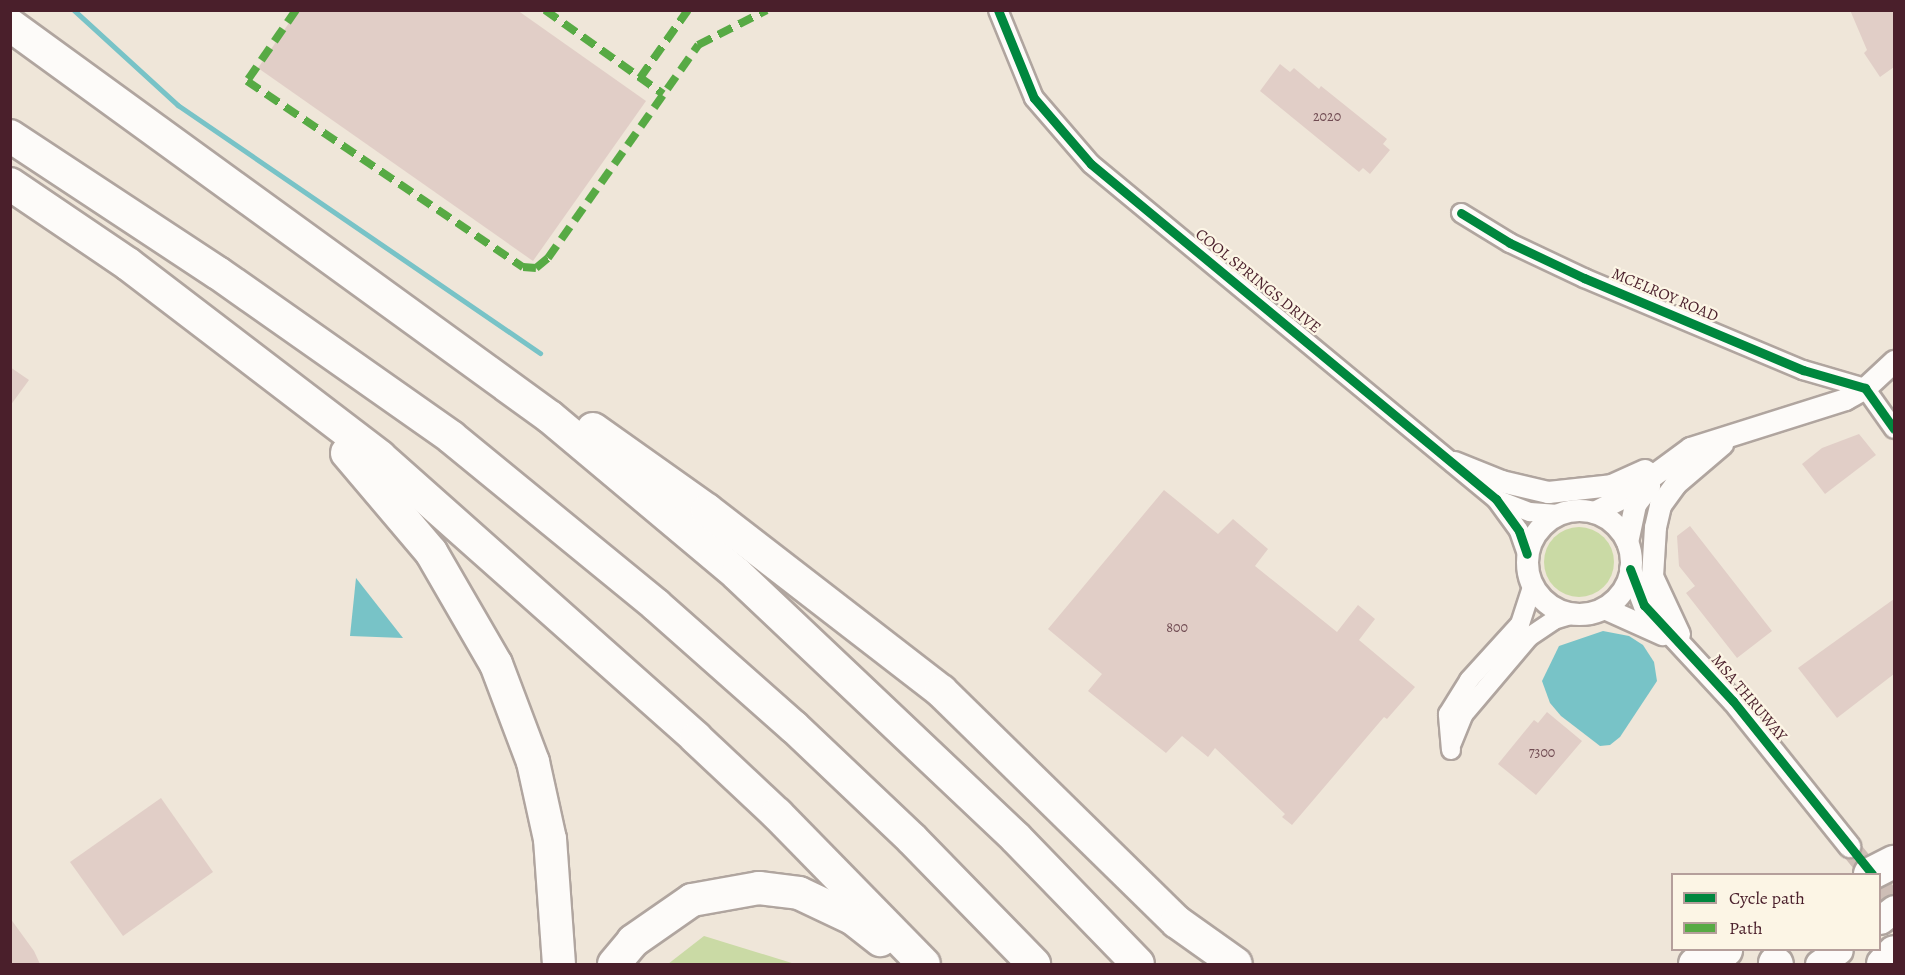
<!DOCTYPE html>
<style>
body{margin:0}
#map{position:relative;width:1905px;height:975px;overflow:hidden;background:#efe6d9;font-family:Alegreya,serif}
div>[style]{position:absolute}
[style*='--x']{left:calc(var(--x)*1px);top:calc(var(--y)*1px);width:calc(var(--w)*1px);rotate:calc(var(--a)*1deg)}
.green>*{inset:0;background:#cadaa5}
.round{border-radius:50%}
.water>*{inset:0;background:#78c3c7}
.stream>*{height:4.5px;margin:-2.25px;padding:0 2.25px;transform-origin:2.25px;border-radius:2.25px;background:#78c3c7}
.building>*{inset:0;background:#e1cec7}
.tertiary-tunnel>*{height:21px;margin-top:-10.5px;transform-origin:0;background:repeating-linear-gradient(90deg,#cebeb6 0 21px,transparent 0 31px)}
.roads{filter:drop-shadow(2px 0 #b0a59f) drop-shadow(-2px 0 #b0a59f) drop-shadow(0 2px #b0a59f) drop-shadow(0 -2px #b0a59f)}
.minor>*{height:18px;margin:-9px;padding:0 9px;transform-origin:9px;border-radius:9px;background:#fdfbf9}
.tertiary>*{height:21px;margin:-10.5px;padding:0 10.5px;transform-origin:10.5px;border-radius:10.5px;background:#fdfbf9}
.tertiary>.ring{margin:-10.5px;padding:0;box-sizing:content-box;background:none;border:21px solid #fdfbf9;border-radius:50%}
.primary>*{height:27px;margin:-13.5px;padding:0 13.5px;transform-origin:13.5px;border-radius:13.5px;background:#fdfbf9}
.motorway>*{height:32px;margin:-16px;padding:0 16px;transform-origin:16px;border-radius:16px;background:#fdfbf9}
.quiet>*{height:8px;margin-top:-4px;transform-origin:0;background:repeating-linear-gradient(90deg,#57aa44 0 15px,transparent 0 23px)}
.cycleway>*{height:9px;margin:-4.5px;padding:0 4.5px;transform-origin:4.5px;border-radius:4.5px;background:#00873e}
span{translate:-50% -50%;white-space:nowrap;text-align:center;line-height:1.15;-webkit-text-stroke:4.5px #fcf5e5;paint-order:stroke}
.number-label{font-size:14px;color:#704b52}
.number-label span{-webkit-text-stroke-width:0}
.street-label{font-size:16px;color:#4a1f2b}
.frame{position:absolute;inset:0;border:12px solid #4a1f2b;pointer-events:none}
.legend{position:absolute;left:1671px;top:873px;width:210px;height:78px;box-sizing:border-box;background:#fcf5e5;border:2px solid #b59f9b;margin:0;padding:8px 10px;list-style:none;font-size:18px;color:#4a1f2b}
.legend li{display:flex;align-items:center;gap:12px;height:30px}
.legend b{width:30px;border:2px solid #b59f9b}
</style>
<div id="map">
<div class="green">
<div class="round" style="left:1544px;top:527px;width:70px;height:70px"></div>
<div style="clip-path:polygon(704px 936px,795px 964px,668px 964px)"></div>
</div>
<div class="water">
<div style="clip-path:polygon(356px 578px,403px 638px,350px 636px)"></div>
<div style="clip-path:polygon(1603px 631px,1629px 636px,1643px 645px,1654px 662px,1657px 681px,1620px 737px,1610px 745px,1600px 746px,1561px 716px,1550px 703px,1542px 681px,1559px 646px)"></div>
</div>
<div class="stream">
<div style="--x:74;--y:10;--w:141;--a:42.4"></div>
<div style="--x:178;--y:105;--w:439;--a:34.4"></div>
<div style="--x:121;--y:10;--w:3;--a:0"></div>
</div>
<div class="building">
<div style="clip-path:polygon(298px 10px,517px 10px,646px 101px,533px 261px,258px 68px)"></div>
<div style="clip-path:polygon(1850px 10px,1894px 10px,1894px 67px,1880px 77px,1864px 53px,1867px 50px)"></div>
<div style="clip-path:polygon(1280px 64px,1290px 72px,1294px 68px,1319px 89px,1321px 86px,1387px 139px,1383px 144px,1390px 150px,1370px 174px,1363px 168px,1359px 172px,1260px 91px)"></div>
<div style="clip-path:polygon(10px 367px,29px 380px,10px 406px)"></div>
<div style="clip-path:polygon(1859px 434px,1876px 455px,1825px 494px,1802px 464px,1822px 448px)"></div>
<div style="clip-path:polygon(1164px 490px,1218px 534px,1233px 519px,1268px 549px,1255px 566px,1337px 632px,1358px 605px,1375px 619px,1359px 640px,1415px 687px,1387px 719px,1384px 717px,1292px 825px,1282px 817px,1285px 814px,1215px 748px,1208px 757px,1182px 736px,1166px 753px,1088px 691px,1102px 674px,1048px 629px)"></div>
<div style="clip-path:polygon(1690px 526px,1772px 631px,1737px 658px,1686px 593px,1695px 586px,1679px 566px,1677px 536px)"></div>
<div style="clip-path:polygon(1894px 599px,1894px 674px,1837px 718px,1798px 668px)"></div>
<div style="clip-path:polygon(1547px 712px,1582px 741px,1536px 795px,1498px 764px,1534px 720px,1538px 723px)"></div>
<div style="clip-path:polygon(161px 798px,213px 872px,123px 936px,70px 862px)"></div>
<div style="clip-path:polygon(10px 918px,34px 951px,40px 964px,10px 964px)"></div>
</div>
<div class="tertiary-tunnel">
<div style="--x:1849;--y:846;--w:36;--a:51"></div>
<div style="--x:1880;--y:885;--w:24;--a:54"></div>
</div>
<div class="roads">
<div class="minor">
<div style="--x:998;--y:10;--w:95;--a:67.8"></div>
<div style="--x:1034;--y:98;--w:87;--a:49.2"></div>
<div style="--x:1091;--y:164;--w:526;--a:39.6"></div>
<div style="--x:1496;--y:499;--w:39;--a:54"></div>
<div style="--x:1519;--y:531;--w:24;--a:71"></div>
<div style="--x:1461;--y:213;--w:57;--a:31.5"></div>
<div style="--x:1510;--y:243;--w:82;--a:25.3"></div>
<div style="--x:1584;--y:278;--w:238;--a:22.8"></div>
<div style="--x:1803;--y:370;--w:65;--a:16.2"></div>
<div style="--x:1865;--y:388;--w:50;--a:54.7"></div>
<div style="--x:1498;--y:500;--w:34;--a:21"></div>
<div style="--x:1530;--y:512;--w:28;--a:4"></div>
<div style="--x:1452;--y:743;--w:31;--a:-68"></div>
<div style="--x:1464;--y:714;--w:101;--a:-49.8"></div>
<div style="--x:1529;--y:637;--w:30;--a:-34"></div>
<div style="--x:1554;--y:620;--w:21;--a:-17"></div>
<div style="--x:1451;--y:750;--w:36;--a:-95"></div>
<div style="--x:1448;--y:714;--w:40;--a:-58"></div>
<div style="--x:1469;--y:680;--w:76;--a:-47.7"></div>
<div style="--x:1520;--y:624;--w:39;--a:-72"></div>
</div>
<div class="tertiary">
<div style="--x:1454;--y:462;--w:51;--a:22"></div>
<div style="--x:1501;--y:481;--w:48;--a:13.2"></div>
<div style="--x:1548;--y:492;--w:63;--a:-6.3"></div>
<div style="--x:1611;--y:485;--w:37;--a:-24"></div>
<div class="ring" style="left:1527px;top:510px;width:83px;height:83px"></div>
<div style="--x:1594;--y:512;--w:35;--a:-27"></div>
<div style="--x:1625;--y:496;--w:81;--a:-36.4"></div>
<div style="--x:1690;--y:448;--w:163;--a:-17.5"></div>
<div style="--x:1845;--y:399;--w:23;--a:-29"></div>
<div style="--x:1865;--y:388;--w:40;--a:-43"></div>
<div style="--x:1627;--y:542;--w:39;--a:-78"></div>
<div style="--x:1635;--y:504;--w:23;--a:-52"></div>
<div style="--x:1630;--y:569;--w:39;--a:69"></div>
<div style="--x:1644;--y:605;--w:131;--a:47.2"></div>
<div style="--x:1733;--y:701;--w:186;--a:51.3"></div>
<div style="--x:1604;--y:608;--w:64;--a:24.1"></div>
<div style="--x:1679;--y:634;--w:64;--a:-115"></div>
<div style="--x:1652;--y:576;--w:49;--a:-86.5"></div>
<div style="--x:1655;--y:527;--w:23;--a:-77"></div>
<div style="--x:1660;--y:505;--w:26;--a:-54"></div>
<div style="--x:1675;--y:484;--w:62;--a:-40.4"></div>
</div>
<div class="primary">
<div style="--x:1880;--y:920;--w:18;--a:-38"></div>
<div style="--x:1819;--y:964;--w:24;--a:-35"></div>
</div>
<div class="motorway">
<div style="--x:10;--y:25;--w:667;--a:35.98"></div>
<div style="--x:550;--y:417;--w:244;--a:40"></div>
<div style="--x:737;--y:574;--w:384;--a:43.4"></div>
<div style="--x:1016;--y:838;--w:175;--a:45.9"></div>
<div style="--x:10;--y:136;--w:249;--a:33.4"></div>
<div style="--x:218;--y:273;--w:285;--a:35.1"></div>
<div style="--x:451;--y:437;--w:265;--a:39.3"></div>
<div style="--x:656;--y:605;--w:184;--a:41.5"></div>
<div style="--x:794;--y:727;--w:163;--a:43.5"></div>
<div style="--x:912;--y:839;--w:175;--a:45.7"></div>
<div style="--x:10;--y:184;--w:143;--a:34.1"></div>
<div style="--x:128;--y:264;--w:317;--a:37.4"></div>
<div style="--x:380;--y:457;--w:423;--a:41.6"></div>
<div style="--x:696;--y:738;--w:111;--a:43.2"></div>
<div style="--x:777;--y:814;--w:210;--a:45.6"></div>
<div style="--x:593;--y:429;--w:140;--a:35.4"></div>
<div style="--x:707;--y:510;--w:296;--a:37.7"></div>
<div style="--x:941;--y:691;--w:330;--a:44.4"></div>
<div style="--x:1177;--y:922;--w:72;--a:35.4"></div>
<div style="--x:347;--y:453;--w:130;--a:49.7"></div>
<div style="--x:431;--y:552;--w:129;--a:59.9"></div>
<div style="--x:496;--y:664;--w:105;--a:69.3"></div>
<div style="--x:533;--y:762;--w:79;--a:77.6"></div>
<div style="--x:550;--y:839;--w:125;--a:85.9"></div>
<div style="--x:1870;--y:874;--w:27;--a:-27"></div>
<div style="--x:1775;--y:963;--w:2;--a:27"></div>
<div style="--x:614;--y:964;--w:30;--a:-50"></div>
<div style="--x:633;--y:941;--w:72;--a:-34.8"></div>
<div style="--x:692;--y:900;--w:68;--a:-10.2"></div>
<div style="--x:759;--y:888;--w:40;--a:7.1"></div>
<div style="--x:799;--y:893;--w:59;--a:25.3"></div>
<div style="--x:852;--y:918;--w:36;--a:38"></div>
<div style="--x:1695;--y:964;--w:34;--a:-24"></div>
<div style="--x:1883;--y:964;--w:16;--a:-47"></div>
</div>
</div>
<div class="quiet">
<div style="--x:296;--y:10;--w:86;--a:124.6"></div>
<div style="--x:247;--y:81;--w:333;--a:34"></div>
<div style="--x:523;--y:267;--w:13;--a:4"></div>
<div style="--x:536;--y:268;--w:16;--a:-40"></div>
<div style="--x:548;--y:258;--w:261;--a:-54.8"></div>
<div style="--x:698;--y:45;--w:77;--a:-26.9"></div>
<div style="--x:545;--y:10;--w:145;--a:35.4"></div>
<div style="--x:640;--y:78;--w:83;--a:-54.8"></div>
</div>
<div class="cycleway">
<div style="--x:998;--y:10;--w:95;--a:67.8"></div>
<div style="--x:1034;--y:98;--w:87;--a:49.2"></div>
<div style="--x:1091;--y:164;--w:526;--a:39.6"></div>
<div style="--x:1496;--y:499;--w:39;--a:54"></div>
<div style="--x:1519;--y:531;--w:24;--a:71"></div>
<div style="--x:1461;--y:213;--w:57;--a:31.5"></div>
<div style="--x:1510;--y:243;--w:82;--a:25.3"></div>
<div style="--x:1584;--y:278;--w:238;--a:22.8"></div>
<div style="--x:1803;--y:370;--w:65;--a:16.2"></div>
<div style="--x:1865;--y:388;--w:50;--a:54.7"></div>
<div style="--x:1630;--y:569;--w:39;--a:69"></div>
<div style="--x:1644;--y:605;--w:131;--a:47.2"></div>
<div style="--x:1733;--y:701;--w:222;--a:51.2"></div>
</div>
<div class="number-label">
<span style="left:1327px;top:117px">2020</span>
<span style="left:1177px;top:628px">800</span>
<span style="left:1542px;top:753px">7300</span>
</div>
<div class="street-label">
<span style="left:1258px;top:281px;rotate:39deg">COOL SPRINGS DRIVE</span>
<span style="left:1665px;top:295px;rotate:23deg">MCELROY ROAD</span>
<span style="left:1749px;top:698px;rotate:50deg">MSA THRUWAY</span>
</div>
<div class="frame"></div>
<ul class="legend">
<li><b style="height:8px;background:#00873e"></b>Cycle path</li>
<li><b style="height:8px;background:#57aa44"></b>Path</li>
</ul>
</div>
